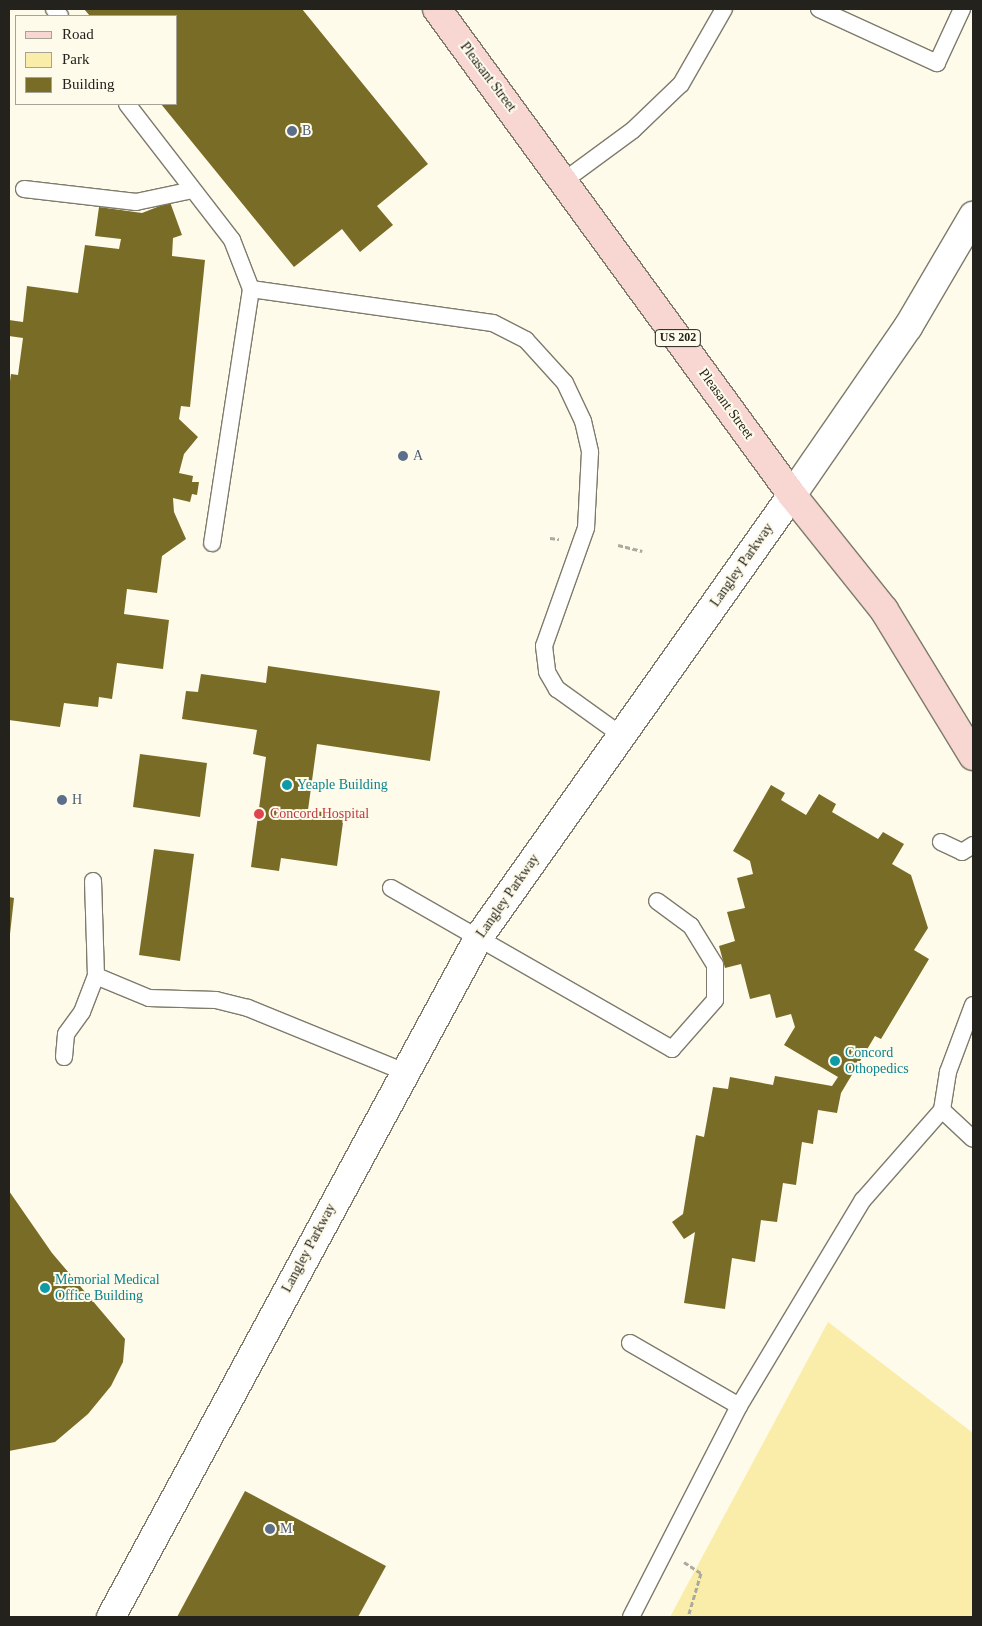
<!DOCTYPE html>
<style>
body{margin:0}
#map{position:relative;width:982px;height:1626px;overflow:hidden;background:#fefbeb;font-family:"Times New Roman",serif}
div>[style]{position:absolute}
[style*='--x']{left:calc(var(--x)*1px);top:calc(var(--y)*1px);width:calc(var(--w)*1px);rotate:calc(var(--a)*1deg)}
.green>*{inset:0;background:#faedaa}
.building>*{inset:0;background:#796c27}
.path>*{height:3px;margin-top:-1.5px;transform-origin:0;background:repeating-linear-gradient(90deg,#acaa9e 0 5px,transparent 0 7.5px)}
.roads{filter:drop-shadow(1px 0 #7e7b6c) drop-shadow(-1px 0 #7e7b6c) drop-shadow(0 1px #7e7b6c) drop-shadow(0 -1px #7e7b6c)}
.lane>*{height:16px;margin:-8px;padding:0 8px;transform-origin:8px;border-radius:8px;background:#fff}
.street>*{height:28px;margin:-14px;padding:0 14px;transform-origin:14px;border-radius:14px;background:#fff}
.secondary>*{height:28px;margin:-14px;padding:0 14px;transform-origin:14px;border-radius:14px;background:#fff}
.primary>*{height:28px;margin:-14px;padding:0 14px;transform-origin:14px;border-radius:14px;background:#f8d6d1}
.dots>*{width:14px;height:14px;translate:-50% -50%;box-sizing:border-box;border:2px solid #fefbeb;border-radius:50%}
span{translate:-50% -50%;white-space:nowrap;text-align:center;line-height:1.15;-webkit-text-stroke:4px #fefbeb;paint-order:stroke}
.shield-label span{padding:1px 4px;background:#fefbeb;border:1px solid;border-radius:4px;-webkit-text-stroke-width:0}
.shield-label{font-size:12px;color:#23221c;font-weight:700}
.street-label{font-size:14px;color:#23221c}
.service-label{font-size:14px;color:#4e5e75}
.left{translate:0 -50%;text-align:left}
.culture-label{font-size:14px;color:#0d838f}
.health-label{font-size:14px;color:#be3a42}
.frame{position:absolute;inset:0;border:10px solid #23221c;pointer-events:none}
.legend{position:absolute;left:15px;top:15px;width:162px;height:90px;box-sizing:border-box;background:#fefbeb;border:1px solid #a6a498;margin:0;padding:6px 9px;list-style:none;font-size:15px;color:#23221c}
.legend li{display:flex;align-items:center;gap:10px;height:25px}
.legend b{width:25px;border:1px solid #a6a498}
</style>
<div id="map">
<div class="green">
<div style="clip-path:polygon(828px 1322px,973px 1433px,973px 1617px,670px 1617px)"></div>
</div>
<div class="building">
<div style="clip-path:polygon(84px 9px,302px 9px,428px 164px,377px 206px,393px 225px,360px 252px,342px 229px,294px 267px,161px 104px,176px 104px,176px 16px,90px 16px)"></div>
<div style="clip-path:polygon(170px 202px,182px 235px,173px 238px,172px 256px,205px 260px,190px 407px,181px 406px,179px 419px,198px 437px,184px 454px,179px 473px,193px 476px,192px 482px,199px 482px,197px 495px,192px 494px,190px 502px,173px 498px,174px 512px,186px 539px,162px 556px,157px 593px,127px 589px,124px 614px,169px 620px,163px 669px,117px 663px,112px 699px,99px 697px,98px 707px,64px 703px,60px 727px,9px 720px,9px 388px,11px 374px,18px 375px,23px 338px,9px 336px,9px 320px,23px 322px,27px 286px,78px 293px,85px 245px,119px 249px,121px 239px,95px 236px,99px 207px,142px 213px)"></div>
<div style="clip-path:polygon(268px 666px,440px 691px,430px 761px,317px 744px,308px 810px,344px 815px,337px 866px,281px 858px,279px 871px,251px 867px,266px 757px,253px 754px,257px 730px,182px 719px,186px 691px,198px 692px,201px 674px,266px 683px)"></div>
<div style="clip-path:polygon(140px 754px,207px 763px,200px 817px,133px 807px)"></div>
<div style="clip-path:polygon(771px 785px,785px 793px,781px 800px,806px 815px,819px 794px,836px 804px,832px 812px,878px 839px,883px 832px,904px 844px,892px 864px,911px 875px,928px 928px,914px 950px,929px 959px,881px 1039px,875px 1036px,841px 1093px,837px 1113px,818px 1110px,813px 1144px,802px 1142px,796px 1185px,783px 1183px,777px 1222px,761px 1220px,755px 1262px,732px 1258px,725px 1309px,684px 1303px,695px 1232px,684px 1239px,672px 1222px,683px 1214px,696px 1135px,704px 1137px,713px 1087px,728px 1089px,730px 1077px,773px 1085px,775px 1076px,832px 1086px,838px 1077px,784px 1045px,795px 1027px,791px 1014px,776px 1018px,770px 994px,750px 999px,741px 964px,725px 968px,719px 946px,735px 941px,727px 912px,745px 908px,737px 878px,753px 874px,750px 861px,733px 851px)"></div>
<div style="clip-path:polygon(154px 849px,194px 854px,180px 961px,139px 955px)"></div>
<div style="clip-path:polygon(9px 897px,14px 898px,10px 934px,9px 934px)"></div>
<div style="clip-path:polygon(9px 1191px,52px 1253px,125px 1339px,123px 1362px,111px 1386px,88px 1414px,55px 1442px,9px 1451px)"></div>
<div style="clip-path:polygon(245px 1491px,386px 1566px,358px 1617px,177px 1617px)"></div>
</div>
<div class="path">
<div style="--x:550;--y:538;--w:9;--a:6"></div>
<div style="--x:618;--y:545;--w:25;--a:14"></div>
<div style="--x:684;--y:1562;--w:20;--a:33"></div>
<div style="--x:701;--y:1573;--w:46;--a:106.5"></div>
</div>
<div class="roads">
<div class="lane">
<div style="--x:54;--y:9;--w:9;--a:49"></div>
<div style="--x:819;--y:9;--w:130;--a:24.6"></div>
<div style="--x:937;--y:63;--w:60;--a:-65.2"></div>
<div style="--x:127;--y:104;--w:172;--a:52.3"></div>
<div style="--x:232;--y:240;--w:53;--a:68.8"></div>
<div style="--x:251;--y:289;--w:257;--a:98.7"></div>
<div style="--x:565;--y:180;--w:84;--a:-36.3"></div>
<div style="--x:633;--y:130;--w:66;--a:-43.8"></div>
<div style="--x:681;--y:84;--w:86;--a:-60.2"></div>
<div style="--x:24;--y:189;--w:113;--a:6.6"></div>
<div style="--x:136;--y:202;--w:58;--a:-11.9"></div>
<div style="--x:251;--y:289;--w:244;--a:8"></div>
<div style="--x:493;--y:323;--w:37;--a:27"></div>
<div style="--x:526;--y:340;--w:58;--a:47.8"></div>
<div style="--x:565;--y:383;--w:42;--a:64.7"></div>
<div style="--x:583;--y:421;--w:32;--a:77"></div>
<div style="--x:590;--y:452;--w:76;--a:93"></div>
<div style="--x:586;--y:528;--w:125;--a:109.6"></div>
<div style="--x:544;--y:646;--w:26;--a:83"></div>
<div style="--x:547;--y:672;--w:20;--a:60"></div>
<div style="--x:557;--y:689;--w:79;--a:35.7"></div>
<div style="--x:941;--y:842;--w:23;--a:25"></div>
<div style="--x:962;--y:852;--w:13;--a:-32"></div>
<div style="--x:391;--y:888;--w:324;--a:29.8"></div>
<div style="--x:672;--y:1049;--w:65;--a:-48.7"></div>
<div style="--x:715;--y:1000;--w:35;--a:-90"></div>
<div style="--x:715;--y:965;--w:46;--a:-121.6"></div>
<div style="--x:691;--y:926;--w:42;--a:-143.7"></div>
<div style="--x:96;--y:976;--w:57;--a:22.5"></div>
<div style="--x:149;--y:998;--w:67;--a:1.7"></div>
<div style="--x:216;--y:1000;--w:33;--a:14"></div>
<div style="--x:248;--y:1008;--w:170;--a:22.2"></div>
<div style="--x:973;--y:1005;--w:72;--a:110.5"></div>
<div style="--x:948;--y:1072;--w:38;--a:99"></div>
<div style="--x:942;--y:1110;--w:42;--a:43.1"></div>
<div style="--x:64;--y:1057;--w:23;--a:-85"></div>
<div style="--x:66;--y:1034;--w:27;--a:-54"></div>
<div style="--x:82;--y:1012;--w:39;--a:-69"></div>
<div style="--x:96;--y:976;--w:95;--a:-91.8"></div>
<div style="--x:630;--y:1343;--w:126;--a:30"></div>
<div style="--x:631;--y:1617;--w:237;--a:-62.9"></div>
<div style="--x:739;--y:1406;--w:240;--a:-59"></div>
<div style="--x:863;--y:1200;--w:120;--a:-48.7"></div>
</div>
<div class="street">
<div style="--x:111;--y:1617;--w:773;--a:-61.58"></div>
<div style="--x:479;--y:937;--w:542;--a:-54.7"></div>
</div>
<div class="secondary">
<div style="--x:792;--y:495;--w:204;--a:-55.4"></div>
<div style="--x:908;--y:327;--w:129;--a:-59.6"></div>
</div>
<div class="primary">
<div style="--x:437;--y:9;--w:602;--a:53.85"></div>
<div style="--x:792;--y:495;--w:147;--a:51.3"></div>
<div style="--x:884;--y:610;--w:171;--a:58.6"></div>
</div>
</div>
<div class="dots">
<div style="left:292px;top:131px;background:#5c6f8a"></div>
<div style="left:403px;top:456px;background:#5c6f8a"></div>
<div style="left:287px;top:785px;background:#0f9aa8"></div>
<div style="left:62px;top:800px;background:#5c6f8a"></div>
<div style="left:259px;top:814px;background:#e0444e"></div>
<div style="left:835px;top:1061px;background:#0f9aa8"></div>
<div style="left:45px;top:1288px;background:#0f9aa8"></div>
<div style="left:270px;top:1529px;background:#5c6f8a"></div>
</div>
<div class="shield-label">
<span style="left:678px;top:338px">US 202</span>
</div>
<div class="street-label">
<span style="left:488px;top:77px;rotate:53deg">Pleasant Street</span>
<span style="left:726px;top:404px;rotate:54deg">Pleasant Street</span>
<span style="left:742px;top:565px;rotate:-55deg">Langley Parkway</span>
<span style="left:508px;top:896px;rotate:-55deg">Langley Parkway</span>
<span style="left:309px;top:1248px;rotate:-62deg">Langley Parkway</span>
</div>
<div class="service-label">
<span class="left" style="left:302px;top:131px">B</span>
<span class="left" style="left:413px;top:456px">A</span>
<span class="left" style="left:72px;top:800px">H</span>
<span class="left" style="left:280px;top:1529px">M</span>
</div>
<div class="culture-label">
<span class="left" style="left:297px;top:785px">Yeaple Building</span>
<span class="left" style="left:845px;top:1061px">Concord<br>Othopedics</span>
<span class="left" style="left:55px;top:1288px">Memorial Medical<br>Office Building</span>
</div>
<div class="health-label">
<span class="left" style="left:270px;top:814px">Concord Hospital</span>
</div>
<div class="frame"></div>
<ul class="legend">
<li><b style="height:6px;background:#f8d6d1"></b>Road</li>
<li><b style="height:14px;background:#faedaa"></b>Park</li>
<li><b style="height:14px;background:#796c27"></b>Building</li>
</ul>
</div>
